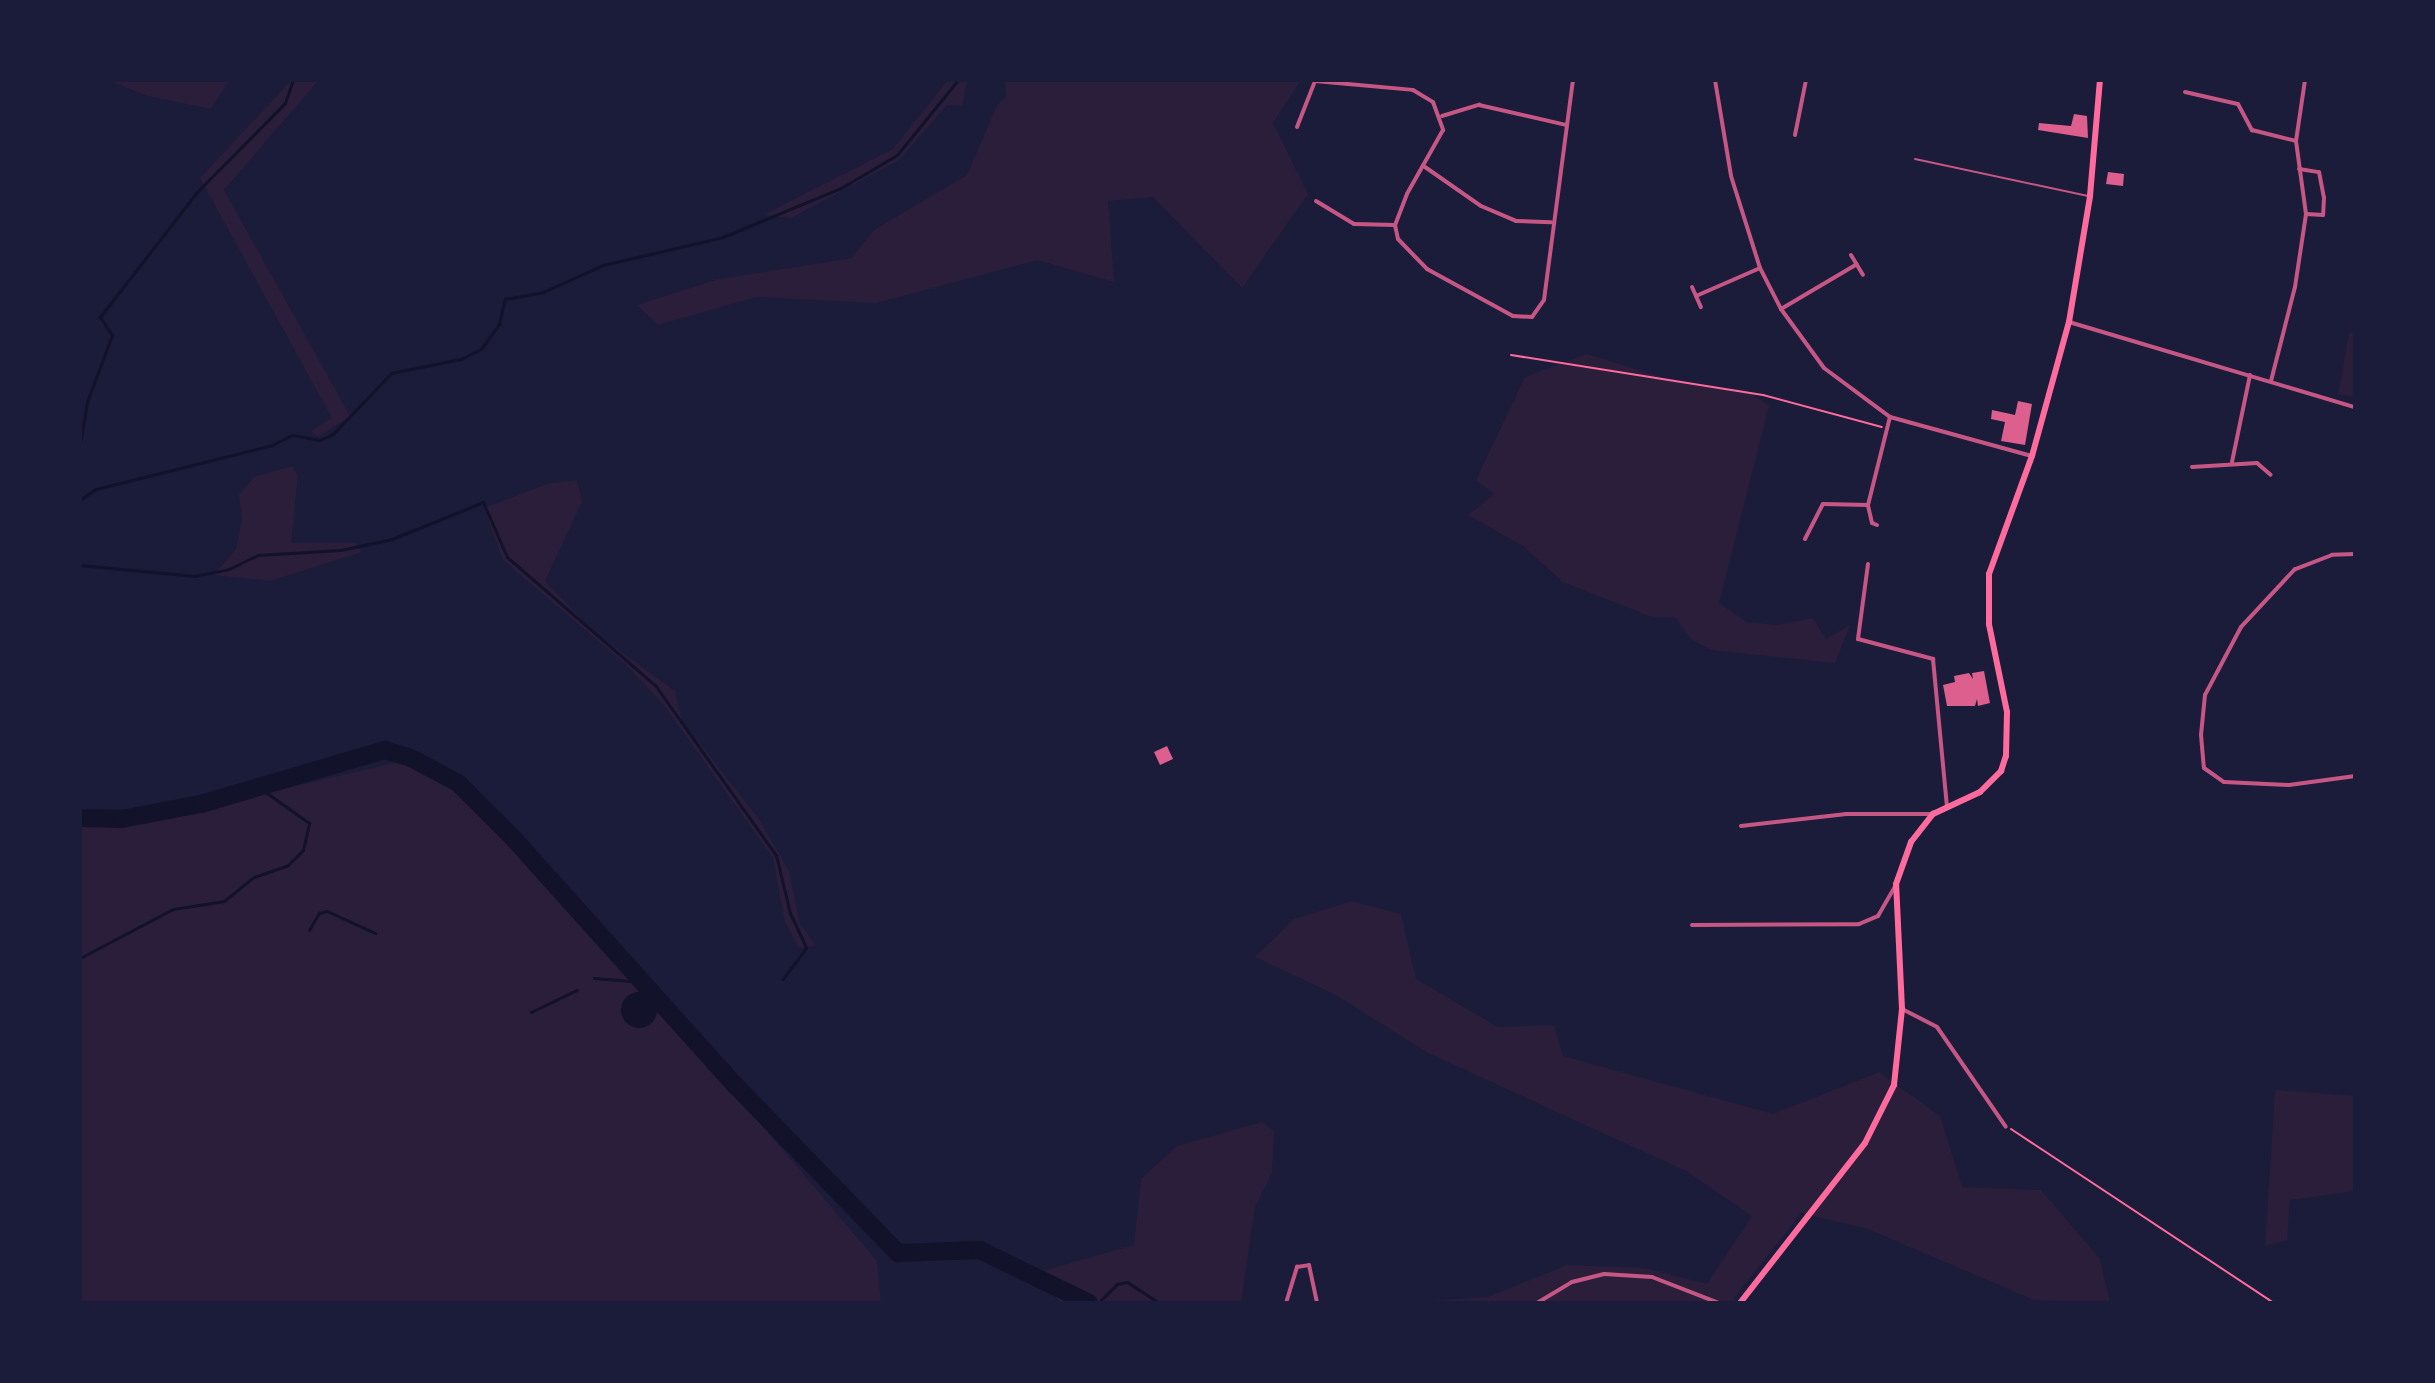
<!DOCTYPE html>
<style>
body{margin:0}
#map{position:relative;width:2435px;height:1383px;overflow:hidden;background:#1b1b3a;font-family:Arial,sans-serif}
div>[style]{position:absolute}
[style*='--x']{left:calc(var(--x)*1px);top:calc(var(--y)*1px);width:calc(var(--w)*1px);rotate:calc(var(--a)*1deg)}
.green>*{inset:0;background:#2a1e3b}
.water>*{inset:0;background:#12122b}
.round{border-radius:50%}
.stream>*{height:3px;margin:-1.5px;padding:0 1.5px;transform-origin:1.5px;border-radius:1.5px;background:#12122b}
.river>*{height:18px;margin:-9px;padding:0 9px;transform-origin:9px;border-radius:9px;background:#12122b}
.building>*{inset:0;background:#dd5f8e}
.path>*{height:2px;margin:-1px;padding:0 1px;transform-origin:1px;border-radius:1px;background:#ff6b9d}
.service>*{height:2px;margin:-1px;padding:0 1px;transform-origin:1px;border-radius:1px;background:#c65784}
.minor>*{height:4px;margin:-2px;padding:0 2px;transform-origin:2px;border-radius:2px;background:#c65784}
.secondary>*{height:6px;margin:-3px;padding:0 3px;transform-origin:3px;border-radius:3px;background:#ff6b9d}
span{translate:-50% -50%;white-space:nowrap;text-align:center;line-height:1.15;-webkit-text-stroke:8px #1b1b3a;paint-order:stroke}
.frame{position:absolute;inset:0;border:82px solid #1b1b3a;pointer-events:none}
</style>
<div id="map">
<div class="green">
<div style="clip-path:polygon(107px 80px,229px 80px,211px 109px,148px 96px)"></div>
<div style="clip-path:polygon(292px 80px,319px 80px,224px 190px,350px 416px,318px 437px,311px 431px,332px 418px,200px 178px)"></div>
<div style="clip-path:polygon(948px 80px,967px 80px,962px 106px,947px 105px,899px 160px,791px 218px,763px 215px,893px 149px)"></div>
<div style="clip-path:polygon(1005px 80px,1301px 80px,1273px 123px,1308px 194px,1242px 288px,1153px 197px,1108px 201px,1114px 282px,1038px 260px,876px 303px,756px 297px,658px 325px,637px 305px,719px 279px,852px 258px,874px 230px,967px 175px,997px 105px,1006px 97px)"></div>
<div style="clip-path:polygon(2349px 333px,2355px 334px,2355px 397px,2338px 394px)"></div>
<div style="clip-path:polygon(1587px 354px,1671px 380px,1752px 394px,1769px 406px,1719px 603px,1747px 622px,1777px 625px,1813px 618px,1826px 639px,1850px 625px,1835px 663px,1711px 650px,1691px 639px,1675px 617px,1652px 617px,1563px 582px,1523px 546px,1468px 515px,1494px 494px,1476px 480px,1525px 377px)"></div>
<div style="clip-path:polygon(292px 466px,298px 475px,291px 543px,355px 543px,362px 552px,270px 581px,214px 575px,236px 549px,242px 520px,239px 495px,254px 477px)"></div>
<div style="clip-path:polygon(577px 480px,582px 502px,545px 581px,595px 633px,675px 691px,682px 721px,759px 819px,789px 871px,800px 924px,816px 946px,799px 948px,785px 922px,773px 858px,664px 705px,623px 662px,503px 560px,484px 508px,547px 484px)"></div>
<div style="clip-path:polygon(398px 762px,458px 788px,612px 948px,877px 1261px,881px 1303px,80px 1303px,80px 825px,121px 827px)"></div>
<div style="clip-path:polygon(1352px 901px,1401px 914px,1416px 979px,1498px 1027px,1554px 1025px,1563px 1056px,1773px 1114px,1879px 1072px,1940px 1116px,1962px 1187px,2041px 1190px,2100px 1259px,2110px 1303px,2034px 1300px,1868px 1229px,1801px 1213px,1734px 1298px,1737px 1303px,1401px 1303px,1488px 1297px,1567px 1265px,1645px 1268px,1707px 1284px,1752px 1216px,1686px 1171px,1428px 1053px,1336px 995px,1255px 957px,1294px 919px)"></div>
<div style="clip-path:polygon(2275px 1090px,2355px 1096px,2355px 1191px,2290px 1200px,2287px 1240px,2265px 1246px)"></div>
<div style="clip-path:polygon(1262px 1122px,1274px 1131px,1272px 1173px,1255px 1207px,1241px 1303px,1061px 1303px,1035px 1273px,1134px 1245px,1141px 1179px,1177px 1146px)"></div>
</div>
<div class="water">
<div class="round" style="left:621px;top:992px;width:36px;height:36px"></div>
</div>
<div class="stream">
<div style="--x:80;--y:444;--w:43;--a:-80.5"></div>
<div style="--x:87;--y:402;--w:72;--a:-69.5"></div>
<div style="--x:112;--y:335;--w:22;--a:-124"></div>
<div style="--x:100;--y:317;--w:158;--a:-52.2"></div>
<div style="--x:197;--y:192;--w:125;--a:-45.3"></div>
<div style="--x:285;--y:103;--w:24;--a:-71"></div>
<div style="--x:80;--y:500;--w:19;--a:-35"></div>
<div style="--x:96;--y:489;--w:181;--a:-14"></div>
<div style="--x:272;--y:445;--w:22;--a:-27"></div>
<div style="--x:292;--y:435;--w:28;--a:10"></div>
<div style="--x:320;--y:440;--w:14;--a:-25"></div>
<div style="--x:333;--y:434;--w:84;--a:-46.4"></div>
<div style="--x:391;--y:373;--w:71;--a:-11.3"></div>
<div style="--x:461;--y:359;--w:22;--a:-27"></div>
<div style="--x:481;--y:349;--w:31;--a:-54"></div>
<div style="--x:499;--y:324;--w:26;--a:-77"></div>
<div style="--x:505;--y:299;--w:39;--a:-10"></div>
<div style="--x:543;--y:292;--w:66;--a:-24.2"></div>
<div style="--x:603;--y:265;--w:123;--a:-13.1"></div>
<div style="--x:723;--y:237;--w:128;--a:-22.6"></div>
<div style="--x:841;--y:188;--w:65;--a:-30.5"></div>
<div style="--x:897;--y:155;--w:97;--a:-50.9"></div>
<div style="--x:80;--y:565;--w:115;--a:5.5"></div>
<div style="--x:194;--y:576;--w:36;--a:-11"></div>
<div style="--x:229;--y:569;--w:32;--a:-26"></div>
<div style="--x:258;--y:555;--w:83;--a:-3.4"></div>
<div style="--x:341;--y:550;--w:52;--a:-12.2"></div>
<div style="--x:392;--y:539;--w:98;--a:-22.1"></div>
<div style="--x:483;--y:502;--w:60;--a:66.4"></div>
<div style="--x:507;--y:557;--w:196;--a:40.9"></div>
<div style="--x:655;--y:685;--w:209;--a:54.6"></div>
<div style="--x:776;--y:855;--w:60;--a:76.4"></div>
<div style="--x:790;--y:913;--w:38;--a:65"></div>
<div style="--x:806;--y:948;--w:39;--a:127"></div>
<div style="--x:309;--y:930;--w:20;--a:-60"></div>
<div style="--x:319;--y:913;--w:8;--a:-14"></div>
<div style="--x:327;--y:911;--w:53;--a:24.6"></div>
<div style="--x:80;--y:958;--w:105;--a:-27.8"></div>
<div style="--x:173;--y:909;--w:52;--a:-8.9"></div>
<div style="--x:224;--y:901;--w:38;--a:-39"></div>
<div style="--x:254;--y:877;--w:36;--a:-19"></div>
<div style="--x:288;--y:865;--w:21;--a:-45"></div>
<div style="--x:303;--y:850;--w:28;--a:-77"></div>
<div style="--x:309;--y:823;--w:60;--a:-144.5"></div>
<div style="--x:594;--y:978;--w:49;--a:4.7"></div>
<div style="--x:531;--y:1012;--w:51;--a:-25.6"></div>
<div style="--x:1098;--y:1303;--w:27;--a:-45"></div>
<div style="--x:1117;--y:1284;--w:10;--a:-11"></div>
<div style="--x:1127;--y:1282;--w:38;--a:33"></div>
</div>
<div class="river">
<div style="--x:80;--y:818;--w:42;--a:1.4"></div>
<div style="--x:122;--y:819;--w:80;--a:-10.8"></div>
<div style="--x:201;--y:804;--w:192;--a:-16.4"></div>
<div style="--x:385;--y:750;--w:27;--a:17"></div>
<div style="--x:411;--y:758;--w:53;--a:28"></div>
<div style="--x:458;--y:783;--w:79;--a:45"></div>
<div style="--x:514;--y:839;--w:332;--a:48.1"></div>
<div style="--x:736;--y:1086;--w:233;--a:45.9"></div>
<div style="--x:898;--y:1253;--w:82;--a:-2.1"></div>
<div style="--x:980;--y:1250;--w:121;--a:25.9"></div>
</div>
<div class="building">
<div style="clip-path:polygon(2074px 114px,2087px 116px,2088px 138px,2038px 130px,2039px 123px,2071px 126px)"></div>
<div style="clip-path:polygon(2108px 172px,2124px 174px,2123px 186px,2106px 184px)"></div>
<div style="clip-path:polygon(2018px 401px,2032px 404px,2025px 445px,2001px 441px,2005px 422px,1991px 419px,1992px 410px,2015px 415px)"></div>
<div style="clip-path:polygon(1984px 671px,1990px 703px,1978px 706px,1977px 699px,1975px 706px,1947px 706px,1943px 685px,1955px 682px,1954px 676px,1969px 673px,1973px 679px,1972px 673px)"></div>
<div style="clip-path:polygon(1167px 746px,1173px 759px,1160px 765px,1154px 752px)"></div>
</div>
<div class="path">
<div style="--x:1511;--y:355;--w:255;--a:9"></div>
<div style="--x:1763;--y:395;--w:123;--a:15.1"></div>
<div style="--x:2011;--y:1129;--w:315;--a:33.5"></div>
</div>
<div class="service">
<div style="--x:1915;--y:159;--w:177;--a:12.1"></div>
</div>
<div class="minor">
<div style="--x:1715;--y:80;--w:97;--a:80.5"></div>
<div style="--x:1731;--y:176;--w:96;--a:72.5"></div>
<div style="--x:1760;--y:268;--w:46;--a:62.9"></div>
<div style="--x:1781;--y:309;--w:73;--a:53.9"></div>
<div style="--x:1824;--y:368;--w:82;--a:36.6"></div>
<div style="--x:1890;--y:417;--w:147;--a:15.4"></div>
<div style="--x:2185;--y:92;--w:54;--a:12.8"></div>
<div style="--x:2238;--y:104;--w:30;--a:62"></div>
<div style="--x:2252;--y:130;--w:45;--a:14"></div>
<div style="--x:1442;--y:116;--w:39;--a:-17"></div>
<div style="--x:1479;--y:105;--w:89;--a:12.9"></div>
<div style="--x:1297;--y:127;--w:49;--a:-68.6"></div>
<div style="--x:1315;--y:81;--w:98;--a:5.2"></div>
<div style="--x:1413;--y:90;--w:23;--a:31"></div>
<div style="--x:1433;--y:102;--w:30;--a:70"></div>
<div style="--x:1443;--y:130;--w:73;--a:119.4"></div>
<div style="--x:1407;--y:194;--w:33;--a:111"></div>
<div style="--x:1395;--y:225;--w:14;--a:78"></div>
<div style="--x:1398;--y:239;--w:42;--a:46"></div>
<div style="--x:1427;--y:269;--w:98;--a:28.7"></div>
<div style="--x:1513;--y:316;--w:19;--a:3"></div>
<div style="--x:1532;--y:317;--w:21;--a:-55"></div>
<div style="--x:1544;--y:300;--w:222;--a:-82.5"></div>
<div style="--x:1795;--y:135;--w:56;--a:-78.7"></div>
<div style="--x:1425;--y:167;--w:68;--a:34.9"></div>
<div style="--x:1481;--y:206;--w:38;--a:23"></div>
<div style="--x:1516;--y:221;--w:35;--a:2"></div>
<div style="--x:2299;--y:169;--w:20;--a:9"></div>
<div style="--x:2319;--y:172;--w:26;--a:79"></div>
<div style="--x:2324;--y:198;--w:17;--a:93"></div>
<div style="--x:2323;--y:215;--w:17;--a:-177"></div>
<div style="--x:1316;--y:201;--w:44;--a:31.2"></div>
<div style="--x:1354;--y:224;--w:41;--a:1.4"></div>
<div style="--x:1851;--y:255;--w:23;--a:59"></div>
<div style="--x:1692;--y:287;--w:22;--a:66"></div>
<div style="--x:1696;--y:296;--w:70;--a:-23.6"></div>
<div style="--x:1781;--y:309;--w:88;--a:-30.6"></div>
<div style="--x:2069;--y:322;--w:298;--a:16.6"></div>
<div style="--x:2271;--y:381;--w:97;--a:-75.7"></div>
<div style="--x:2295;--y:287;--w:74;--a:-81.4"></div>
<div style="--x:2306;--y:214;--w:74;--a:-97.8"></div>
<div style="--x:2296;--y:141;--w:62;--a:-81.6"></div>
<div style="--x:2232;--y:462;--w:89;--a:-78.3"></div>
<div style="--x:2192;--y:467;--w:65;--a:-3.5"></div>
<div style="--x:2257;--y:463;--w:18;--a:41"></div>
<div style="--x:1877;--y:525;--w:5;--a:-158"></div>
<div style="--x:1872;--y:523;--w:18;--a:-103"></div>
<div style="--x:1868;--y:505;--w:91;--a:-76"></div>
<div style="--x:1805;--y:539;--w:39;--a:-63"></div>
<div style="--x:1823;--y:504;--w:45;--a:1.3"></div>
<div style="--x:2355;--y:554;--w:23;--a:178"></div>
<div style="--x:2332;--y:555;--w:40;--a:159"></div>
<div style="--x:2295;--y:569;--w:79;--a:133"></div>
<div style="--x:2241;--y:627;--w:77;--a:117.9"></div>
<div style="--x:2205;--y:695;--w:40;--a:95.7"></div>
<div style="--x:2201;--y:735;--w:33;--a:85"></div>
<div style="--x:2204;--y:768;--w:24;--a:35"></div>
<div style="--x:2224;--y:782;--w:65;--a:2.6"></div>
<div style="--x:2289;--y:785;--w:67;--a:-7.8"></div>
<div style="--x:1868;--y:564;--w:76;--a:97.6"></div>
<div style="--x:1858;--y:639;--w:78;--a:14.9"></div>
<div style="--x:1933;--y:659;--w:149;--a:84.6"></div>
<div style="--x:1741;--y:826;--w:106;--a:-6.5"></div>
<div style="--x:1846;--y:814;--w:87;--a:0"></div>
<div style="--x:1692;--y:925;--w:167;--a:-0.3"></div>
<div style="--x:1859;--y:924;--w:21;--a:-23"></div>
<div style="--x:1878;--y:916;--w:34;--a:-60"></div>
<div style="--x:1902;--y:1009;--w:39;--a:27"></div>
<div style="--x:1937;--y:1027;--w:121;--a:55.4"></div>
<div style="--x:1286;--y:1303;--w:38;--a:-73"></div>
<div style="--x:1297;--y:1267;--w:12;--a:-9"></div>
<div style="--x:1309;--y:1265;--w:39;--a:78"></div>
<div style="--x:1537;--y:1303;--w:41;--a:-31"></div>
<div style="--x:1572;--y:1282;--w:33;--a:-14"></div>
<div style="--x:1604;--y:1274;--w:48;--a:3.6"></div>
<div style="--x:1652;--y:1277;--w:72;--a:21.2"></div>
</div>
<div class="secondary">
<div style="--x:1740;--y:1303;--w:203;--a:-52"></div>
<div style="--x:1865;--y:1143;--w:65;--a:-63.4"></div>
<div style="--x:1894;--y:1085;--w:76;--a:-84"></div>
<div style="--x:1902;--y:1009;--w:125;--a:-92.7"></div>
<div style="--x:1896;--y:884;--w:45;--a:-70.3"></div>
<div style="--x:1911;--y:842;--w:36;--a:-52"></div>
<div style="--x:1933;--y:814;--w:52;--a:-25.1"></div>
<div style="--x:1980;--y:792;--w:30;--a:-45"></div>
<div style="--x:2001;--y:771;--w:16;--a:-72"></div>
<div style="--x:2006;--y:756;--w:44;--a:-88.7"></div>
<div style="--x:2007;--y:712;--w:90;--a:-101.6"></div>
<div style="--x:1989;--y:624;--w:50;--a:-90"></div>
<div style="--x:1989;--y:574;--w:126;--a:-70"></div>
<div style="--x:2032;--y:456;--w:139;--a:-74.6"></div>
<div style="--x:2069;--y:322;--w:128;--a:-80.5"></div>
<div style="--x:2090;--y:196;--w:116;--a:-85.1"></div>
</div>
<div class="frame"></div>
</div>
